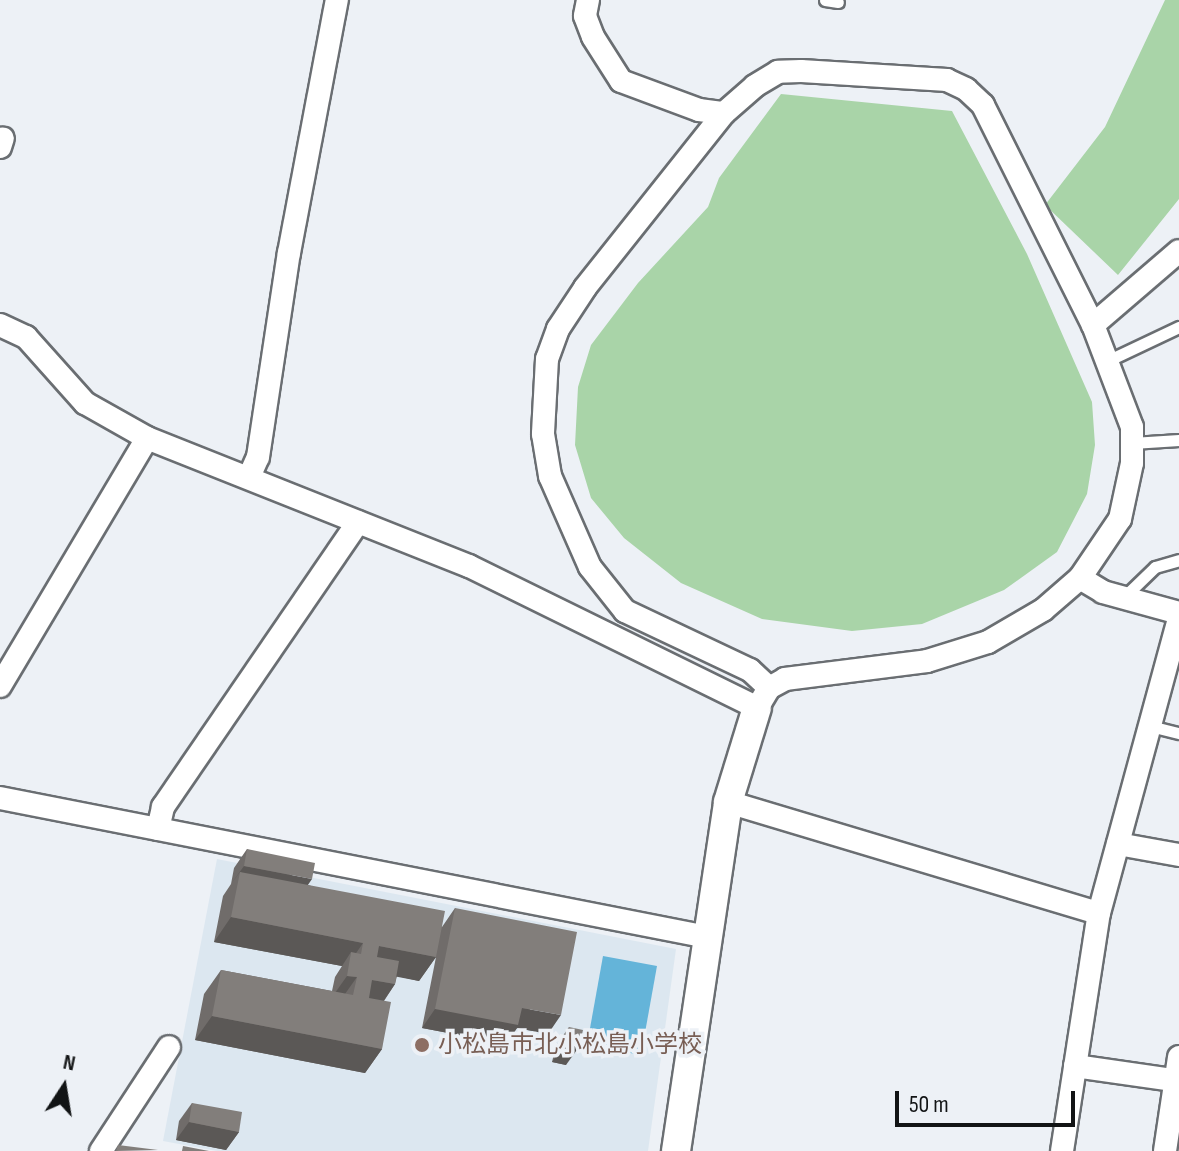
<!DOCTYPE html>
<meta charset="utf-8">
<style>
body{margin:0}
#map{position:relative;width:1179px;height:1151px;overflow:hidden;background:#edf1f6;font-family:"Sofia Sans Condensed","Noto Sans JP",sans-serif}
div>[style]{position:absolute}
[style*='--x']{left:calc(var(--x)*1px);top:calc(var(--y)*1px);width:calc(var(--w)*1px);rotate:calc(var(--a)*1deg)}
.built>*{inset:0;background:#dce7f0}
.green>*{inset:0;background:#a9d4a8}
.water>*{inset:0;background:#64b4d9}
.roads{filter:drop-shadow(2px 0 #6a6e72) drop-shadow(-2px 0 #6a6e72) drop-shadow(0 2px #6a6e72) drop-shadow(0 -2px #6a6e72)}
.service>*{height:11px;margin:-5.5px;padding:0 5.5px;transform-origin:5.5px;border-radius:5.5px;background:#fff}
.minor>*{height:22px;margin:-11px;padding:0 11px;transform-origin:11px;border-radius:11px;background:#fff}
.tertiary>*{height:28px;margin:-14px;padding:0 14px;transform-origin:14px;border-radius:14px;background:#fff}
.wall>*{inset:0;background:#706c6a}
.shaded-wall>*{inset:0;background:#5b5856}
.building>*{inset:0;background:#827e7b}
.dots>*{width:22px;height:22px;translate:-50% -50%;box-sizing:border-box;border:4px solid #edf1f6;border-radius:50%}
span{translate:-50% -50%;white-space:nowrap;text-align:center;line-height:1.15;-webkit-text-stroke:7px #edf1f6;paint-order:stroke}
.education-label{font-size:24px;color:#785e54}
.left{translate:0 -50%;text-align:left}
.north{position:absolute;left:24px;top:1047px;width:80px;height:80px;-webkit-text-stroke:6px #edf1f6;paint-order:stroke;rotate:12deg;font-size:22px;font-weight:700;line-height:32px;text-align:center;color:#121415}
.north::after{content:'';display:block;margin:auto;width:28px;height:36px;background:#121415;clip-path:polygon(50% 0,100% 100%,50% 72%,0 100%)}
.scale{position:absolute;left:895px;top:1091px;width:180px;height:36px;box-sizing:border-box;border:4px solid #121415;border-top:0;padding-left:10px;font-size:24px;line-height:28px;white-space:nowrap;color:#121415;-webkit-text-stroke:6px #edf1f6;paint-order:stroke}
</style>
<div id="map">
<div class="built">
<div style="clip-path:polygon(217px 859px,676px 949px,648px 1151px,217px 1151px,163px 1141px)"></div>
</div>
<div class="green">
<div style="clip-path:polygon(1165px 0,1179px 0,1179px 199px,1118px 275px,1045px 205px,1105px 127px)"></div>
<div style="clip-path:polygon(781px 94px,952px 111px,1027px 254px,1092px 402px,1095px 445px,1087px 494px,1057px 552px,1004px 590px,922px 624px,852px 631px,762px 619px,681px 583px,624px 538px,591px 498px,575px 445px,578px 387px,591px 345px,638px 283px,708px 207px,719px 178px)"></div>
</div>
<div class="water">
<div style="clip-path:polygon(603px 956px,657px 966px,641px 1055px,587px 1045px)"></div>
</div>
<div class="roads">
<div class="service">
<div style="--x:825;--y:0;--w:13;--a:9"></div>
<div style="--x:1107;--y:361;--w:80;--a:-25.3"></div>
<div style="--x:1132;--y:443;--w:47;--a:-3.7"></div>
<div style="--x:1124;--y:597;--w:43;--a:-44.1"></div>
<div style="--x:1155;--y:567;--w:25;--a:-16"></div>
<div style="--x:1150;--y:726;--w:30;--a:14"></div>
</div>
<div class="minor">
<div style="--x:588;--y:0;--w:16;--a:101"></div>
<div style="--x:585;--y:16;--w:22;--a:69"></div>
<div style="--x:593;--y:37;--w:52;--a:57.5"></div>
<div style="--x:621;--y:81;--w:83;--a:20.4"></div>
<div style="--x:699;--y:110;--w:25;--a:7"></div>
<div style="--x:0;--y:147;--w:9;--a:-72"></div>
<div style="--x:0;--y:325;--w:29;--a:25"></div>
<div style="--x:26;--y:337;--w:89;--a:48.2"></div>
<div style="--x:85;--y:403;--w:71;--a:29.4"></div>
<div style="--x:147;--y:438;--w:347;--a:21.7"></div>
<div style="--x:469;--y:566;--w:321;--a:26.2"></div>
<div style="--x:757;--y:708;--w:23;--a:-59"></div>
<div style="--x:769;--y:688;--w:18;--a:-29"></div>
<div style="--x:785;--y:679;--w:143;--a:-7.2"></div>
<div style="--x:927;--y:661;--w:64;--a:-17.3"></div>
<div style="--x:988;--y:642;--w:64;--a:-30.2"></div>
<div style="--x:1043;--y:610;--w:49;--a:-40.9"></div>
<div style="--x:1080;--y:578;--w:71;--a:-55.9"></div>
<div style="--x:1120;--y:519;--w:57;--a:-77.9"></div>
<div style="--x:1132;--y:463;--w:36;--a:-90"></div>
<div style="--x:1132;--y:427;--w:109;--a:-110.9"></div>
<div style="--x:1093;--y:325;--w:246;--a:-116.6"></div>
<div style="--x:983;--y:105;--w:23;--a:-137"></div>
<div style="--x:966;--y:89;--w:21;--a:-155"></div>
<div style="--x:947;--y:80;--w:146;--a:-176.5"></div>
<div style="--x:801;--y:71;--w:23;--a:178"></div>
<div style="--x:778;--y:72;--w:27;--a:149"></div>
<div style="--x:755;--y:86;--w:41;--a:138.9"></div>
<div style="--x:724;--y:113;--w:223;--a:128.5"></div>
<div style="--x:585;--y:288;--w:49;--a:123.4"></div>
<div style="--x:558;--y:329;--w:32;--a:110"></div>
<div style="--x:547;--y:359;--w:75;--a:93.1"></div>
<div style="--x:543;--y:434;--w:43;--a:80.5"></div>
<div style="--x:550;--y:476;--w:99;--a:66.3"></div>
<div style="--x:590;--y:567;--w:56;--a:51.5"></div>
<div style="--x:625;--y:611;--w:138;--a:25.3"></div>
<div style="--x:750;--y:670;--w:26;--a:43"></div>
<div style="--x:1093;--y:325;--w:113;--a:-40.7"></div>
<div style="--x:249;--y:477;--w:22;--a:-66"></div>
<div style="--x:258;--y:457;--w:206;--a:-81.4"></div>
<div style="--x:289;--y:253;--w:258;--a:-79.3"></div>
<div style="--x:1080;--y:578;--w:27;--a:31"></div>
<div style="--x:1103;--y:592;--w:79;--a:15.4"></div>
<div style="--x:0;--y:686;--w:288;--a:-59.3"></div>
<div style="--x:0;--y:798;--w:721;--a:11.12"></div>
<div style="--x:728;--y:802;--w:387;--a:16.7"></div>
<div style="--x:158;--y:829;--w:23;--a:-77"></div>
<div style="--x:163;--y:807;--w:345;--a:-55.6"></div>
<div style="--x:1118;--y:844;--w:62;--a:10.2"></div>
<div style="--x:1075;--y:1066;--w:105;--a:8.2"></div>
<div style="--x:101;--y:1151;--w:124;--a:-56.8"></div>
<div style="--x:1062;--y:1151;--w:241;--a:-81.2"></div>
<div style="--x:1099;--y:913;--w:305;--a:-74.8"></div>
<div style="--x:1165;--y:1151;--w:95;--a:-81.5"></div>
</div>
<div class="tertiary">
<div style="--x:676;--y:1151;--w:353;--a:-81.5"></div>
<div style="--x:728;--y:802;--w:98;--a:-72.9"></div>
</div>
</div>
<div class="wall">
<div style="clip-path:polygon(247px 849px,308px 885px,442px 927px,455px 908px,548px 1034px,517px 1028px,506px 1044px,422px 1028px,436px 957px,419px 981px,397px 976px,395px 984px,384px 1001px,382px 1049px,365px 1073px,195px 1040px,204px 994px,221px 970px,332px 991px,335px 977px,342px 966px,214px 942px,223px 896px,231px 884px,234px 868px)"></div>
<div style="clip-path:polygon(569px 1027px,566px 1065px,552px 1062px,556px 1046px)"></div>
<div style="clip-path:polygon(192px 1103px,239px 1132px,226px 1150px,176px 1140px,179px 1121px)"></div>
</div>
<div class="shaded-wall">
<div style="clip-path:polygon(244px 866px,312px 879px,299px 898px,240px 872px,231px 884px)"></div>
<div style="clip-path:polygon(231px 917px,363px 943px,350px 962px,351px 952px,342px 966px,214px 942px)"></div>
<div style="clip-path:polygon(379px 946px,436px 957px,419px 981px,362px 970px)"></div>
<div style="clip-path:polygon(347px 976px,357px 977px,340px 1001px,330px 1000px)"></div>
<div style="clip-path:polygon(372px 980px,395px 984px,378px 1009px,355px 1004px)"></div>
<div style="clip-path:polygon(522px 1008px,561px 1015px,548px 1034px,517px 1028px,506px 1044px,422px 1028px,435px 1009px)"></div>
<div style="clip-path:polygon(212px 1016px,382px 1049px,365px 1073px,195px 1040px)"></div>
<div style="clip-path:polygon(565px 1044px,579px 1047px,566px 1065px,552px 1062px)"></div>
<div style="clip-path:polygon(189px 1122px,239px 1132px,226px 1150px,176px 1140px)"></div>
</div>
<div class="building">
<div style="clip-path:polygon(247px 849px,315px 863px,312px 879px,244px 866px)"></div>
<div style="clip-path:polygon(240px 872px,445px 911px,436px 957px,379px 946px,377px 957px,399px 961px,395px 984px,372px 980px,369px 998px,391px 1002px,382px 1049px,212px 1016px,221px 970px,353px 995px,357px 977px,347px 976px,351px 952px,361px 954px,363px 943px,231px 917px)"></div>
<div style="clip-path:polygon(455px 908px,577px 932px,561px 1015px,522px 1008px,518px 1025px,435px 1009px)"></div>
<div style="clip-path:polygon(569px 1027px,583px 1030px,579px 1047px,565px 1044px)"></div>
<div style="clip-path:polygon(192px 1103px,242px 1112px,239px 1132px,189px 1122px)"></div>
<div style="clip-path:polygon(118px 1145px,158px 1150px,116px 1151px)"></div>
<div style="clip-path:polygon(183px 1146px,209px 1151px,182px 1151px)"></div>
</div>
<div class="dots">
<div style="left:422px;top:1045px;background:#8d6e63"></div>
</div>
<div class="education-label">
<span class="left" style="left:438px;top:1045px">小松島市北小松島小学校</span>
</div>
<div class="north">N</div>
<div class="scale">50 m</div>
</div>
